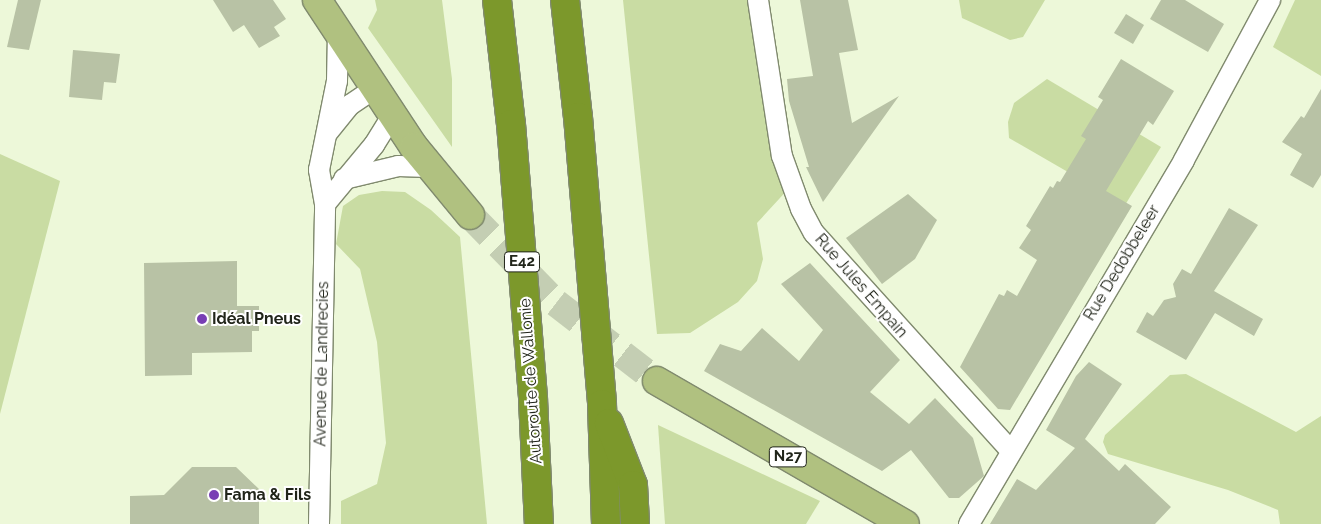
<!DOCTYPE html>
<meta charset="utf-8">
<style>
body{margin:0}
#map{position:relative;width:1321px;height:524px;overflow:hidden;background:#edf8d9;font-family:Raleway,sans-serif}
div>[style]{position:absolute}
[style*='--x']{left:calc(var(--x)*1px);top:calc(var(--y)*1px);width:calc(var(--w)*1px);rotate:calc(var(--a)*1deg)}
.green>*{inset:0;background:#c9dca3}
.building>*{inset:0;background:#b8c2a5}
.primary-tunnel>*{height:28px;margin-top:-14px;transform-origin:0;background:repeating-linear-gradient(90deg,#c4ceb3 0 28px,transparent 0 42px)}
.roads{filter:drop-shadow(1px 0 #808a6e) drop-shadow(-1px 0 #808a6e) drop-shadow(0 1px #808a6e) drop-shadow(0 -1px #808a6e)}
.minor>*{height:20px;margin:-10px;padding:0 10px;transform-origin:10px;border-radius:10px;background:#fff}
.primary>*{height:28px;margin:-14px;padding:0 14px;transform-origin:14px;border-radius:14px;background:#b0c180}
.motorway>*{height:28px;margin:-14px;padding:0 14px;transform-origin:14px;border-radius:14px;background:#7c982b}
.dots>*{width:14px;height:14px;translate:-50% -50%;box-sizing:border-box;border:2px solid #fff;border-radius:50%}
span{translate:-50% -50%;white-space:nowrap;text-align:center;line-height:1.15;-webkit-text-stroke:4px #fff;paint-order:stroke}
.shield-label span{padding:1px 4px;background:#fff;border:1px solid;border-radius:4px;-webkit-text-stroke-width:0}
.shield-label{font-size:15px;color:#21251a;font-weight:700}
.street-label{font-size:16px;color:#21251a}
.poi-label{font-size:16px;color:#21251a;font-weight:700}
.left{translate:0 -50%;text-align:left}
</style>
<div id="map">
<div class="green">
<div style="clip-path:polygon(375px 0,442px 0,452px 79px,452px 147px,368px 28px,377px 10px)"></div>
<div style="clip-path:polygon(623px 0,758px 0,791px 186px,757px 223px,763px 259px,757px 281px,738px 302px,690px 333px,657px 334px)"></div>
<div style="clip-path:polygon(959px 0,1045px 0,1023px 37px,1010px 40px,962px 18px)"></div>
<div style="clip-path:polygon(1295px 0,1321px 0,1321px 76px,1273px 47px)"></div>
<div style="clip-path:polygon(1047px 79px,1161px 147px,1125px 205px,1009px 138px,1008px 122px,1014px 103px)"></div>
<div style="clip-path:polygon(0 154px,60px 181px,0 414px)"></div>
<div style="clip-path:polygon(382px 191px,405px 192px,431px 210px,460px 237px,487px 524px,341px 524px,341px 501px,377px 484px,386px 443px,377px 342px,360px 269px,336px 244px,343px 206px,359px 195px)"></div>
<div style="clip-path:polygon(1186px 374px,1296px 432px,1321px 416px,1321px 524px,1280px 524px,1278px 510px,1228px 490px,1108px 454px,1103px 442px,1105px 435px,1170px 375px)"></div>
<div style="clip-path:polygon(658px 425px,820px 501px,806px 524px,665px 524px)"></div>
</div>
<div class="building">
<div style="clip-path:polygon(18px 0,41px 0,29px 50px,7px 47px)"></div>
<div style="clip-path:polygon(213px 0,273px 0,286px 19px,274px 27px,280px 36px,259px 48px,244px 25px,233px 32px)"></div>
<div style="clip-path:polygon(800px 0,848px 0,858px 50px,839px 53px,852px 123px,899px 96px,823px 202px,806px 167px,809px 167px,789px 101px,787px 79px,813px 76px)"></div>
<div style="clip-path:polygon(1161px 0,1185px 0,1224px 24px,1208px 52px,1150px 19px)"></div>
<div style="clip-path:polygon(1126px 14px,1144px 25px,1133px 44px,1114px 33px)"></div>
<div style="clip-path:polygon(73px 50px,120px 54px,116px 83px,104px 82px,102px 100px,69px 97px)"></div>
<div style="clip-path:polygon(1121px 59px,1174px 91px,1153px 125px,1148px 121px,1106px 191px,1132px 206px,1010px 410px,998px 409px,960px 367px,999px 294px,1004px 296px,1007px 290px,1017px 296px,1037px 260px,1019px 248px,1031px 230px,1026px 226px,1050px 186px,1053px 188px,1057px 181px,1060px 182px,1086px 139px,1081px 136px,1103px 100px,1098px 97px)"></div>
<div style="clip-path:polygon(1321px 89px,1321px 175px,1313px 188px,1290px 175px,1302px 154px,1282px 142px,1301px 116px,1304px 118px)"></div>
<div style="clip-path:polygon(908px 194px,937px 220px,915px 259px,882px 284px,846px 238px)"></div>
<div style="clip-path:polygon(1229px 208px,1258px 225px,1214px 291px,1263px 319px,1254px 336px,1215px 313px,1186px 360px,1136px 332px,1147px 312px,1153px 316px,1164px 300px,1176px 297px,1173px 284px,1182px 269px,1191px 274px)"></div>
<div style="clip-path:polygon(237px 261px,237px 306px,259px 306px,259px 331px,252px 331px,252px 352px,192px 353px,192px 375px,145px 376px,144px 263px)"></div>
<div style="clip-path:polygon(810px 263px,900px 360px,870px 392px,909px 424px,935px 398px,973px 438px,984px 476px,959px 498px,949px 498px,911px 450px,882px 471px,704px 371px,720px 344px,741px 351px,762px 328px,799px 361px,823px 330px,781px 284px)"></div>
<div style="clip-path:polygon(1089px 362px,1122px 384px,1085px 439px,1119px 471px,1125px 464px,1171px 507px,1155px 524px,990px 524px,1017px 479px,1036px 490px,1075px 448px,1046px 430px,1076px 376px)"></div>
<div style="clip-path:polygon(192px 467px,236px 467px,259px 489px,259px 524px,130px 524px,130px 496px,164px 495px)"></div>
</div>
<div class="primary-tunnel">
<div style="--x:470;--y:215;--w:123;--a:45.7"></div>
<div style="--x:556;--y:303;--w:128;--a:37.7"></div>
</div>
<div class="roads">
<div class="minor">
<div style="--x:758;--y:0;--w:158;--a:81.3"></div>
<div style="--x:782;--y:156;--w:56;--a:70.3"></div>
<div style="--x:801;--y:209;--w:27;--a:62"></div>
<div style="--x:814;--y:233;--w:294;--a:47.9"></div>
<div style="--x:328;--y:132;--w:35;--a:-51"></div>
<div style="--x:350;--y:105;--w:29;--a:-34"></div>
<div style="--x:344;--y:179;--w:56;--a:-13.5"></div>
<div style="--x:398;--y:166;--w:30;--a:2"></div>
<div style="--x:325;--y:204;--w:77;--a:-50.3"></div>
<div style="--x:374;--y:145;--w:34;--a:-58"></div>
<div style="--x:319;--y:524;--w:320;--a:-88.9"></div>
<div style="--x:325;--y:204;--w:35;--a:-100"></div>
<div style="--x:319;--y:170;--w:91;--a:-78.6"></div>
<div style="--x:337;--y:81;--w:48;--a:-88.8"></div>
<div style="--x:969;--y:524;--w:423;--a:-59.4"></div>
<div style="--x:1184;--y:160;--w:182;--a:-61.7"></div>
</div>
<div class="primary">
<div style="--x:317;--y:0;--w:176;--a:56.6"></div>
<div style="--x:414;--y:147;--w:88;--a:50.5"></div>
<div style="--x:657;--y:381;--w:286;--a:30"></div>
</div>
<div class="motorway">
<div style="--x:497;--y:0;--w:125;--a:83.6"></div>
<div style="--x:511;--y:124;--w:276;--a:85.4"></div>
<div style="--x:533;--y:399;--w:125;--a:87.3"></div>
<div style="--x:565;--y:0;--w:118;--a:83.7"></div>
<div style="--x:578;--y:117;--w:288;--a:85.2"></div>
<div style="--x:602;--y:404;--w:120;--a:88.1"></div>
<div style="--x:609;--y:423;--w:66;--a:68.8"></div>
<div style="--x:633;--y:485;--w:39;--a:87"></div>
</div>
</div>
<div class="dots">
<div style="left:202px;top:319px;background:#783eb4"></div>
<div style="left:214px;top:495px;background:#783eb4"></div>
</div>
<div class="shield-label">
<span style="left:522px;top:262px">E42</span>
<span style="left:788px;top:457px">N27</span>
</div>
<div class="street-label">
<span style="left:1122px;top:263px;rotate:-59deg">Rue Dedobbeleer</span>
<span style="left:861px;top:286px;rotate:49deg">Rue Jules Empain</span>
<span style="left:322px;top:364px;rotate:-89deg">Avenue de Landrecies</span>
<span style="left:531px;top:381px;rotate:-94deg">Autoroute de Wallonie</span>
</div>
<div class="poi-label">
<span class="left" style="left:212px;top:319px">Idéal Pneus</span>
<span class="left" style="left:224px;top:495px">Fama &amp; Fils</span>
</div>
</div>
